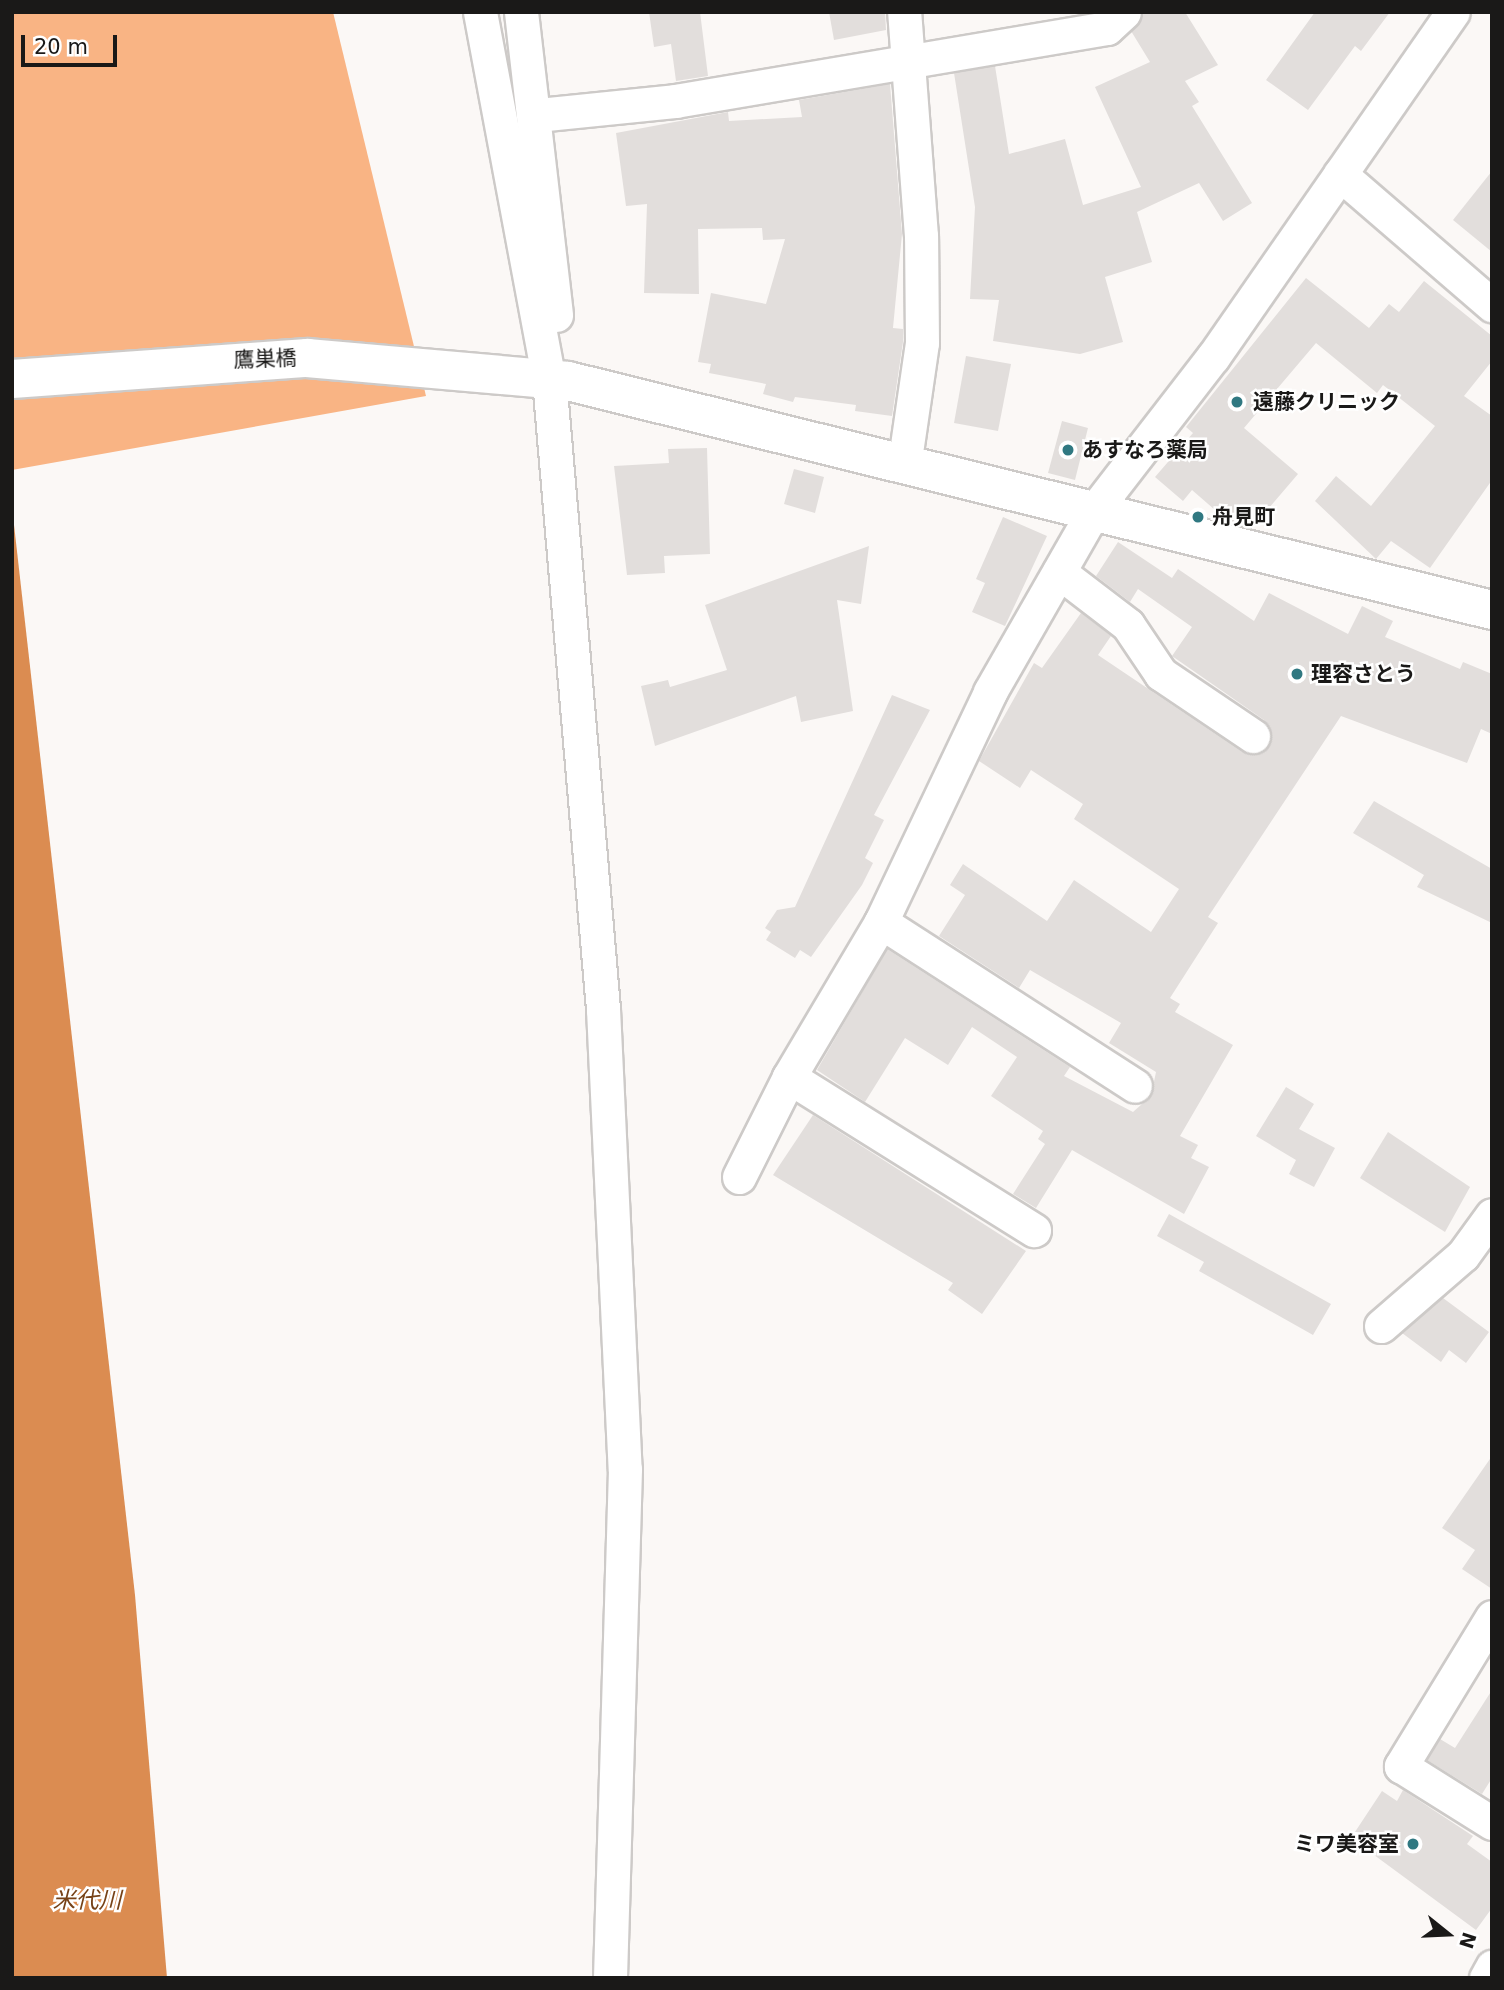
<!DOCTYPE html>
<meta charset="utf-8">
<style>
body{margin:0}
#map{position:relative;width:1504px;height:1990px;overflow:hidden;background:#fbf8f6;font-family:"DejaVu Sans","Noto Sans JP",sans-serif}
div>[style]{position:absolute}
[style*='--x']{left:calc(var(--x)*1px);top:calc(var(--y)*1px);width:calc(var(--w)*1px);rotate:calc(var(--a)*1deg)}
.green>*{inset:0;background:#f9b484}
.water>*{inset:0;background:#db8c51}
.building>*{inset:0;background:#e2dedc}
.roads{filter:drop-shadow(2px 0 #cdcac8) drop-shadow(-2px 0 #cdcac8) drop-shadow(0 2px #cdcac8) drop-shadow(0 -2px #cdcac8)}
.street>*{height:33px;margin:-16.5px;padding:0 16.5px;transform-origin:16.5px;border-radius:16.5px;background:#fff}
.secondary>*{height:38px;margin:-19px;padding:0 19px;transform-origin:19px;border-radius:19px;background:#fff}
.dots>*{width:19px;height:19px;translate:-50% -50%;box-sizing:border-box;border:4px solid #fff;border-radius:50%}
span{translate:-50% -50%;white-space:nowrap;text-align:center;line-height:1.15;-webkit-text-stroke:5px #fff;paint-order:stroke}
.street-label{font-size:21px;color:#1a1918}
.poi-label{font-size:21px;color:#1a1918;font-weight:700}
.left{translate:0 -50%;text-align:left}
.right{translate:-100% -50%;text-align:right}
.water-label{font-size:23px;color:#774217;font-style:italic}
.frame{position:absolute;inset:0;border:14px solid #1a1918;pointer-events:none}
.north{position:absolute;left:1413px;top:1899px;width:70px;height:70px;-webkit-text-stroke:5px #fff;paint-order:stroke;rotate:108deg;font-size:19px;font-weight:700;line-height:28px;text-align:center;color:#1a1918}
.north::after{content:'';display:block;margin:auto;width:24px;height:32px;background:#1a1918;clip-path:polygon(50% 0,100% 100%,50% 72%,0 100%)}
.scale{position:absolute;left:21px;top:35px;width:96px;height:32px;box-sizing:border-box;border:4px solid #1a1918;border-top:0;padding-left:9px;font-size:21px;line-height:24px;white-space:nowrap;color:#1a1918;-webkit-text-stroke:5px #fff;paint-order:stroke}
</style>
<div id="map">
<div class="green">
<div style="clip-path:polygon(12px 12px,333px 12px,426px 396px,12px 470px)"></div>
</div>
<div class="water">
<div style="clip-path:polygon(12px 507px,135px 1595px,167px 1978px,12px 1978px)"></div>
</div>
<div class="building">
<div style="clip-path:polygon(649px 12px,700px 12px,708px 76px,676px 81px,671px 44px,654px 47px)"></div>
<div style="clip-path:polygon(829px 12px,885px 12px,886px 30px,834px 40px)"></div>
<div style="clip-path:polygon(1143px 12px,1185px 12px,1218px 65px,1185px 81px,1199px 102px,1192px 106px,1252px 203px,1223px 221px,1199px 183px,1137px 212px,1152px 262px,1105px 277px,1123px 342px,1080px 354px,993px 341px,999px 300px,970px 299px,975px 207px,954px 73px,995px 66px,1009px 154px,1065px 139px,1083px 205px,1141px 187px,1095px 87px,1150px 62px,1131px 31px)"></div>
<div style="clip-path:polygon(1315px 12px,1390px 12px,1361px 51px,1355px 46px,1308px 110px,1266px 80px)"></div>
<div style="clip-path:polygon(890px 84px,902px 234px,893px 328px,903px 329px,903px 342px,892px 416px,855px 411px,856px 405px,795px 397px,793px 402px,763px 394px,766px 384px,709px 373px,711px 364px,698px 362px,711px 293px,766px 304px,785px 239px,763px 240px,762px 228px,698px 229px,699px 294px,644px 293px,647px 204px,626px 206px,616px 133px,728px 112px,729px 121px,802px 117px,799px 100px)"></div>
<div style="clip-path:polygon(1492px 171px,1492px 252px,1453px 220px)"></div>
<div style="clip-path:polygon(1306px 278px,1369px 328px,1389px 304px,1399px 312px,1424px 281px,1492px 336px,1492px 361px,1464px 396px,1492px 416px,1492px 480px,1430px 568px,1391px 541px,1376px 559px,1315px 501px,1336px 476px,1371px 506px,1435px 426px,1383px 385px,1377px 393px,1316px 343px,1244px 428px,1298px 474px,1252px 528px,1230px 523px,1192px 490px,1183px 501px,1155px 477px,1193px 433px,1186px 427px)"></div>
<div style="clip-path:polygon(966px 356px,1011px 364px,998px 431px,954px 423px)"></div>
<div style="clip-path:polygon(1062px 421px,1088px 428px,1075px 480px,1048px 473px)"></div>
<div style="clip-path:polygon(707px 448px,710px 554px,664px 556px,665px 573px,627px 575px,614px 466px,669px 463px,668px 449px)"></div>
<div style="clip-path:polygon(794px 469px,824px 477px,815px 513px,784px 504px)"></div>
<div style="clip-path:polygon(1003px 517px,1047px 536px,1005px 626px,972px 612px,985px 583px,976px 579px)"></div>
<div style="clip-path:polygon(1118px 542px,1172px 578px,1178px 569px,1254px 621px,1269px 593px,1348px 634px,1362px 606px,1393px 621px,1385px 637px,1460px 669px,1463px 662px,1492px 674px,1492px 734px,1481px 729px,1467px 763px,1341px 716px,1208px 917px,1218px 923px,1170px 998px,1180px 1004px,1175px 1012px,1233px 1045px,1180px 1136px,1198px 1145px,1191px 1158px,1209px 1167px,1184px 1214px,1072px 1150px,1036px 1208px,1013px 1194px,1045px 1144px,1038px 1139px,1043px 1131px,991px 1096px,1017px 1057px,972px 1027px,948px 1065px,905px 1038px,865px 1102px,817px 1070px,887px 949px,1070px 1067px,1064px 1076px,1133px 1112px,1151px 1096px,1156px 1072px,1109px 1043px,1121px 1023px,1030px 970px,1019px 988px,939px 936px,965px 895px,950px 885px,963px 864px,1047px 921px,1074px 880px,1151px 932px,1179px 889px,1074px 819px,1083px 804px,1031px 770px,1020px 788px,979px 761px,1034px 663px,1042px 668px,1081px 613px,1111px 636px,1098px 655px,1242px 752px,1261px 754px,1269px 746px,1264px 720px,1172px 656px,1192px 627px,1138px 589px,1130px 602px,1096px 576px)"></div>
<div style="clip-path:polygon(869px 546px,861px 604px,837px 600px,853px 711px,801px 722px,796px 696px,655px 746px,641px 686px,668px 680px,670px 687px,727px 670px,705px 605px)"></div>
<div style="clip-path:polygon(892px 695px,930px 710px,874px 815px,884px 820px,865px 858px,873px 863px,862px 885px,811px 957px,800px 950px,795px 958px,766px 940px,771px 932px,765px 928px,777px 910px,795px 907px)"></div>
<div style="clip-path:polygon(1374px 801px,1492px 869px,1492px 923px,1417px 887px,1424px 875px,1353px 833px)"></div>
<div style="clip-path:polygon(1286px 1087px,1314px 1104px,1299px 1129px,1335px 1148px,1314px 1187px,1289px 1174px,1296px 1160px,1256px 1136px)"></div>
<div style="clip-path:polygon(813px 1115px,1026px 1251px,982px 1314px,948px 1290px,953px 1283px,773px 1175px)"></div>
<div style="clip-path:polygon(1388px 1132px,1470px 1187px,1445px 1232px,1360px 1178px)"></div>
<div style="clip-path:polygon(1169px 1214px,1331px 1304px,1313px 1335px,1199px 1271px,1204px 1262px,1157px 1236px)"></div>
<div style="clip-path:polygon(1443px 1298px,1489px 1332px,1466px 1363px,1449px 1350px,1441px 1362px,1402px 1333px)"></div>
<div style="clip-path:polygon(1492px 1456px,1492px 1589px,1462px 1569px,1475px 1550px,1442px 1528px)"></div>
<div style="clip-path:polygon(1492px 1690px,1492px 1778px,1482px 1794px,1427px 1760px,1440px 1739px,1455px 1748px)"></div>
<div style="clip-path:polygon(1403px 1790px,1473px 1836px,1467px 1844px,1492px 1862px,1492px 1908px,1476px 1930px,1351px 1838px,1382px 1791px,1397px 1801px)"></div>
</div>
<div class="roads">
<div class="street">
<div style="--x:480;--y:12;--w:373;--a:79.4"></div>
<div style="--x:549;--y:379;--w:632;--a:85.1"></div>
<div style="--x:603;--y:1009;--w:461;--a:87.3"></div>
<div style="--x:625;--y:1469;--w:509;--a:91.69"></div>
<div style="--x:521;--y:12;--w:305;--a:83.4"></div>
<div style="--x:538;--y:115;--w:138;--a:-5.8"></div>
<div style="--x:675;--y:101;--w:438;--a:-9.6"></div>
<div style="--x:1107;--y:28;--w:23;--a:-43"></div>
<div style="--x:1340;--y:174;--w:201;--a:40.8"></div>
<div style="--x:904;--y:466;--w:124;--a:-81.7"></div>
<div style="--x:922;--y:343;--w:107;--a:-90.5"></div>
<div style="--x:921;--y:236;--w:225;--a:-94.3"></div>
<div style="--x:1059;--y:572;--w:87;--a:37.5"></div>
<div style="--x:1128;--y:625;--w:59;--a:56"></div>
<div style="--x:1161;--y:674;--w:111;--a:34"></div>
<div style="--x:881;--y:922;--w:302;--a:32.8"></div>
<div style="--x:789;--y:1077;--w:289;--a:32"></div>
<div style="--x:739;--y:1177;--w:112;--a:-63.4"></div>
<div style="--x:789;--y:1077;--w:180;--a:-59.3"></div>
<div style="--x:881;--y:922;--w:255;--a:-64.6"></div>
<div style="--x:990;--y:692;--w:207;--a:-60.2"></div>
<div style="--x:1093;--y:512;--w:196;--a:-52.3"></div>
<div style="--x:1213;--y:357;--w:420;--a:-55.2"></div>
<div style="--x:1381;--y:1326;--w:108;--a:-40.9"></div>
<div style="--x:1463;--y:1255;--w:49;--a:-54.1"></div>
<div style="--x:1492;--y:1617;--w:175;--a:121.4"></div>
<div style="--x:1401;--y:1766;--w:107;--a:32.1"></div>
<div style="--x:1486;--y:1978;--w:13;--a:-61"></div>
</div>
<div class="secondary">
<div style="--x:12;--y:379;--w:296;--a:-4.1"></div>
<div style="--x:307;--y:358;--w:262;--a:5"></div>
<div style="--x:568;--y:381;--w:952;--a:13.92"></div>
</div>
</div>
<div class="dots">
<div style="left:1237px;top:402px;background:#307881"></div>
<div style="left:1068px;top:450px;background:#307881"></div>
<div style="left:1198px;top:517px;background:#307881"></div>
<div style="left:1297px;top:674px;background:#307881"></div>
<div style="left:1413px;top:1844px;background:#307881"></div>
</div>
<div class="street-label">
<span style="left:265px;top:359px;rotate:-2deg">鷹巣橋</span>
</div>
<div class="poi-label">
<span class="left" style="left:1253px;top:402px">遠藤クリニック</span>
<span class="left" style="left:1082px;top:450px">あすなろ薬局</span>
<span class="left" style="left:1212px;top:517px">舟見町</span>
<span class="left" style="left:1311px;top:674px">理容さとう</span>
<span class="right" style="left:1399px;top:1844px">ミワ美容室</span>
</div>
<div class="water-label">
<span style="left:87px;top:1900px">米代川</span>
</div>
<div class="frame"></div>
<div class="north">N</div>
<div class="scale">20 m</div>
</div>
